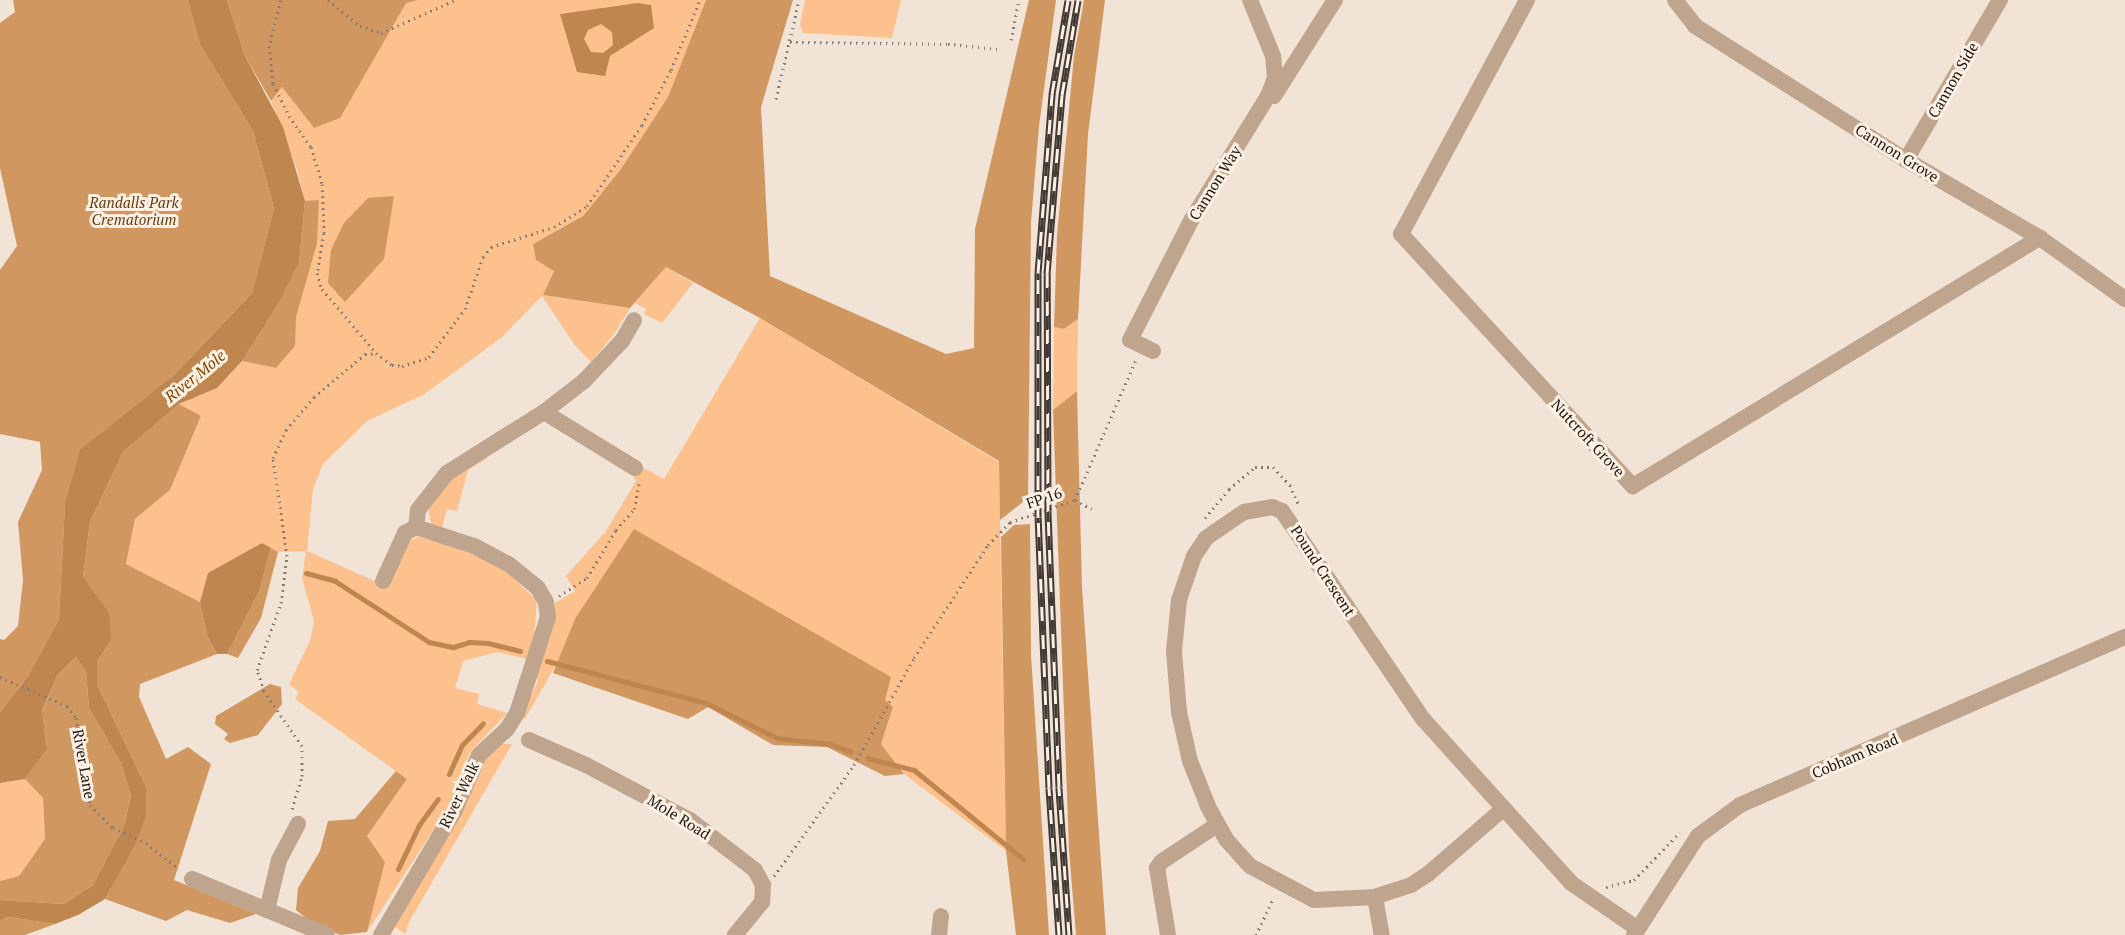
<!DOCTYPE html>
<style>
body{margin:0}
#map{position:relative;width:2125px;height:935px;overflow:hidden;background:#f2e3d7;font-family:"PT Serif",serif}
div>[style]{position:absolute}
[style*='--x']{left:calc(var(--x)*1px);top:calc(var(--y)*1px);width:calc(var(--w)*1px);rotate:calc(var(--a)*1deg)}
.green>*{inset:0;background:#fcc18c}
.forest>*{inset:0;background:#d09761}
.water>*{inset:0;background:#bf8650}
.stream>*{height:5px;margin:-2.5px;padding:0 2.5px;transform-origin:2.5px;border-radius:2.5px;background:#bf8650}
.path>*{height:3px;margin-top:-1.5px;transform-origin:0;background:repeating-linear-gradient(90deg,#847a72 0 1.5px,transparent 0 6px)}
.minor>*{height:16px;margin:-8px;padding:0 8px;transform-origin:8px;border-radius:8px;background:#bfa58e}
.rail>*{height:7px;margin-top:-3.5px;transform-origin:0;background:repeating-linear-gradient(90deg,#fff0e4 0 14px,#413a35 0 28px);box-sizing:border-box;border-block:2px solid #413a35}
span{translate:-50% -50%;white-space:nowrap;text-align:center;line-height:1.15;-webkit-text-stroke:6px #fff0e4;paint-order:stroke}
.street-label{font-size:15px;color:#1b1612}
.park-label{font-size:15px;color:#643d13;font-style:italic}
.water-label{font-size:16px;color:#7c4600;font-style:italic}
</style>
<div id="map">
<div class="green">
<div style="clip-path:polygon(418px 0,706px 0,668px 97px,621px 169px,583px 216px,533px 244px,554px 270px,543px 295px,630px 308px,614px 334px,591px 362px,574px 344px,542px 296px,501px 338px,423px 395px,367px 421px,323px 464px,313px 489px,307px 551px,388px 587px,409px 541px,418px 537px,450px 545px,498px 565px,537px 600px,534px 638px,527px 659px,498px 652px,463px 661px,455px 688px,479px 694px,477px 704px,507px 713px,470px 752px,447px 809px,367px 932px,385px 862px,367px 836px,407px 779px,295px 699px,299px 692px,289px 684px,310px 641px,314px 621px,302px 578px,306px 551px,278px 552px,262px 543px,208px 573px,200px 602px,126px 564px,135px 519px,170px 490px,201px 417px,179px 404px,217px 388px,242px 361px,276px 368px,295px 346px,295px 317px,307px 278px,319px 201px,305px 201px,297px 169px,271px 101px,282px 87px,314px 128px,406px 3px)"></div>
<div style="clip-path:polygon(805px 0,901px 0,892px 38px,803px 33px,800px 24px)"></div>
<div style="clip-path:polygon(666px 267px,693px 283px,662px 323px,644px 314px,646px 309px,635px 303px)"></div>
<div style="clip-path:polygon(760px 318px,999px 462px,1006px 851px,904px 774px,881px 744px,893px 707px,562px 654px,525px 719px,522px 715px,538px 681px,535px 674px,555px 603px,575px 591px,566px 576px,606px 531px,636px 481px,633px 477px,640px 466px,664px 479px)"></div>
<div style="clip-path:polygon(1078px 319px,1077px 391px,1053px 410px,1054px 327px,1064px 329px)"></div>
<div style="clip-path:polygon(483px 456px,487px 458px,468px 470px,457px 511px,447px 509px,442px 528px,431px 524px,428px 506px,457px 473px)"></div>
<div style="clip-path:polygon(499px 744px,512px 744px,409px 922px,405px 934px,394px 926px,479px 766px)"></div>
<div style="clip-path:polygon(25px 779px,43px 798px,45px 839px,19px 876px,0 881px,0 783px)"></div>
</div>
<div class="forest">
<div style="clip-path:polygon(13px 0,188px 0,199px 43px,253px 131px,274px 208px,252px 293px,172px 377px,65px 504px,59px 619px,28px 676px,0 712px,0 639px,4px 640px,18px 626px,23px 580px,18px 522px,42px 470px,40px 442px,0 434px,0 270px,17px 246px,0 168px,0 23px,15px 12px)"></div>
<div style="clip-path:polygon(227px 0,418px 0,406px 3px,340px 118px,314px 128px,282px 87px,271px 101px,245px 56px)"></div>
<div style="clip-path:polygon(706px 0,793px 0,761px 107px,770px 276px,946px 354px,974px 348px,975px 229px,1029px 0,1056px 0,1039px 126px,1031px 222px,1028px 498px,1000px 520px,999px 461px,760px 318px,666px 267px,630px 308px,543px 295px,554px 271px,536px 260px,533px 244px,583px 216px,621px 169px,668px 97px)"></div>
<div style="clip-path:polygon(1084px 0,1105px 0,1088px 134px,1078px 319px,1064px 329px,1054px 327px,1057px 235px,1074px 56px)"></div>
<div style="clip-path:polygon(394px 196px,384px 259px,345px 302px,328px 283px,331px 250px,344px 223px,368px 198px)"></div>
<div style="clip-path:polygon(319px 200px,317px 243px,296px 317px,295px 346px,276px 368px,242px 361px,279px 303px,299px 263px,305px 201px)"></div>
<div style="clip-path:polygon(1077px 391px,1082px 587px,1106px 935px,1076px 935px,1069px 850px,1053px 410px)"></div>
<div style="clip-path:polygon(179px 404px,201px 416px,170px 490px,135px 519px,126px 564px,200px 602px,207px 636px,217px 654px,140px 684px,139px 697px,166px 759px,188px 747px,211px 764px,174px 880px,256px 914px,230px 923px,187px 910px,166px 921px,105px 899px,134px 848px,146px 787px,97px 684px,97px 662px,111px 640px,83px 577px,90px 522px,123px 452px)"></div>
<div style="clip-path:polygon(1030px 524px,1031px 655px,1049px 935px,1016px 935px,1006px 851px,1001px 537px,1014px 525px)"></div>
<div style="clip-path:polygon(634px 529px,891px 677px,885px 700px,893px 707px,881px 744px,904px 774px,885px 776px,827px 747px,773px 745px,708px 707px,688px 719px,553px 673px,575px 619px)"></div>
<div style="clip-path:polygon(271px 548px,278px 552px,261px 618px,238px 658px,227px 654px,259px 592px)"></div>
<div style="clip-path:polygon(76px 657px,86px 671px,89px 708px,121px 763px,131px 795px,124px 826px,93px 885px,64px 904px,0 900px,0 881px,19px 876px,45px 839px,43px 798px,25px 779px,47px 747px,42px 712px,57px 676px)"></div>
<div style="clip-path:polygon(270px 684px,281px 687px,282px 704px,258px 735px,230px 743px,224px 739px,228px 734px,215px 724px,216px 716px)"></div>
<div style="clip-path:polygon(396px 771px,407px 779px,367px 836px,385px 862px,367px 932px,340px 935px,312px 923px,296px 910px,298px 888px,320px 851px,328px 821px,355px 819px)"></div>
<div style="clip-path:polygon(8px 917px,55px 924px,25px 935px,0 935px,0 921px)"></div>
</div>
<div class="water">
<div style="clip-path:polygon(188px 0,227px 0,245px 56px,283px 127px,305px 201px,299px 263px,279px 303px,242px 361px,217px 388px,179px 404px,123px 452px,90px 522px,83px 577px,109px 613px,111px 640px,97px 662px,97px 684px,146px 787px,146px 815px,134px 848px,105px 899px,78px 915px,55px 924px,8px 917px,0 921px,0 900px,64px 904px,93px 885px,124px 826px,131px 795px,121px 763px,89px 708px,86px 671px,76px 657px,57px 676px,42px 711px,47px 748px,25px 779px,0 783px,0 712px,28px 676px,59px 619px,65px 504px,80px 450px,172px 377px,252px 293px,274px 208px,253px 131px,199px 43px)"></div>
<div style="clip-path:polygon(evenodd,638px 3px,651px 5px,654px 28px,610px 56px,605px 76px,577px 72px,560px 14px,638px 3px,601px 24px,612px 32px,613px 45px,603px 53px,591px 52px,584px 39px,588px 30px,601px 24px)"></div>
<div style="clip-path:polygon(262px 543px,271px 548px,259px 592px,227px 654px,217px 654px,207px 636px,200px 602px,208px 573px)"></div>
</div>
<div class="stream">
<div style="--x:306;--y:573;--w:30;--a:15"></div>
<div style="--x:335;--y:581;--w:112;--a:33"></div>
<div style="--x:429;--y:642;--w:25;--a:12"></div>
<div style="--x:453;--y:647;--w:17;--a:-17"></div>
<div style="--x:469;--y:642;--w:19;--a:3"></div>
<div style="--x:488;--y:643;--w:33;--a:14"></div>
<div style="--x:547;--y:661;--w:164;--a:14.8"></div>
<div style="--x:706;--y:703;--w:79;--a:26.2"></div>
<div style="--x:777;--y:738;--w:53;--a:6.5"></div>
<div style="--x:830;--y:744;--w:22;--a:21"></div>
<div style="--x:867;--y:758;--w:49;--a:14.3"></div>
<div style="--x:914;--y:770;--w:141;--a:39.2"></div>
<div style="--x:449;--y:774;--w:32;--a:-66"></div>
<div style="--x:462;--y:745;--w:30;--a:-46"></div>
<div style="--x:398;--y:869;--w:49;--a:-64.5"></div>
<div style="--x:419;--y:825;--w:32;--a:-54"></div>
</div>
<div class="path">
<div style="--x:281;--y:0;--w:48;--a:104.6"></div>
<div style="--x:269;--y:46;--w:38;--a:84"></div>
<div style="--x:273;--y:84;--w:36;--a:63"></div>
<div style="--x:289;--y:116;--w:38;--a:55"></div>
<div style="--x:311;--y:147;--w:39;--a:73"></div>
<div style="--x:322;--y:184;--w:49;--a:87.7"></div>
<div style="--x:324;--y:233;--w:41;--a:99.9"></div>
<div style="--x:317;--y:273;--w:17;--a:73"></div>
<div style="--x:322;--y:289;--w:84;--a:49.8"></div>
<div style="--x:328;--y:0;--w:41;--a:39.1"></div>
<div style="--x:360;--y:26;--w:22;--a:18"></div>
<div style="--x:381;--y:33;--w:81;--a:-24"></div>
<div style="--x:1011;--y:40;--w:41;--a:-78.7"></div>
<div style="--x:790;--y:42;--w:158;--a:0.7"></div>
<div style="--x:948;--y:44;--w:50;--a:5.7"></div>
<div style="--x:776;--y:99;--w:102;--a:-76.9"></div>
<div style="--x:1075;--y:500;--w:19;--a:28"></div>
<div style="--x:1205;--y:518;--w:38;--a:-50"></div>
<div style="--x:1229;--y:489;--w:34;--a:-40"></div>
<div style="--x:1255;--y:467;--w:18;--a:0"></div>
<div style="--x:1273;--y:467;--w:25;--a:47"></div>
<div style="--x:1290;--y:485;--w:20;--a:66"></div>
<div style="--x:559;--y:596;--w:33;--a:-33"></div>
<div style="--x:587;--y:578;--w:56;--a:-58.9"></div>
<div style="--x:616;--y:530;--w:28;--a:-49"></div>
<div style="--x:634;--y:509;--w:29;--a:-78"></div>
<div style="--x:0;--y:677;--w:73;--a:23.4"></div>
<div style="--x:67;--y:706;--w:15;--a:53"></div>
<div style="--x:76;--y:718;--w:88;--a:80.9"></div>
<div style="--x:90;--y:805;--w:33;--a:45"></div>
<div style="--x:113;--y:828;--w:36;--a:24"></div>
<div style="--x:146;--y:843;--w:42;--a:38.2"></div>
<div style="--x:292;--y:809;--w:34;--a:-73"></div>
<div style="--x:302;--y:776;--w:30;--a:-90"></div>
<div style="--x:302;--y:746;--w:67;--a:-124.6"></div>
<div style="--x:264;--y:691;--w:22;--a:-108"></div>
<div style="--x:257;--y:670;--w:71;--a:-70.3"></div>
<div style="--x:281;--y:603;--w:47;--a:-82.7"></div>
<div style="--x:287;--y:556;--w:99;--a:-98.1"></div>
<div style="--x:273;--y:458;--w:31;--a:-65"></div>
<div style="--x:286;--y:430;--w:43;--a:-49.7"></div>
<div style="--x:314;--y:397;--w:67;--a:-40.1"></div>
<div style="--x:365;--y:354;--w:11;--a:-5"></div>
<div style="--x:376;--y:353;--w:20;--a:37"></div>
<div style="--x:392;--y:365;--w:10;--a:6"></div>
<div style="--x:402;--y:366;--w:28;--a:-18"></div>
<div style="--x:429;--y:357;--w:60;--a:-53.1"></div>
<div style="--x:465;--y:309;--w:55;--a:-70.9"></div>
<div style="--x:483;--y:257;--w:13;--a:-51"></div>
<div style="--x:491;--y:247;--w:66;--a:-17.6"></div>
<div style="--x:554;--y:227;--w:39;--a:-32"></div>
<div style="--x:587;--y:206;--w:98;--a:-55.8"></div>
<div style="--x:642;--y:125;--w:62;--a:-62.2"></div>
<div style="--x:671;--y:70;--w:76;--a:-67.5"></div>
<div style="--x:774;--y:876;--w:137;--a:-54.2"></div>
<div style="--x:854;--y:765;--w:123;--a:-60.7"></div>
<div style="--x:914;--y:658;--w:135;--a:-56.8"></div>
<div style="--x:988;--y:545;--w:32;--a:-46"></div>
<div style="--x:1010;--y:522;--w:69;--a:-18.7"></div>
<div style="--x:1075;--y:500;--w:153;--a:-66.5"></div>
<div style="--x:1606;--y:887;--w:29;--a:-14"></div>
<div style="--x:1634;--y:880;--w:66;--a:-46.2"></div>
<div style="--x:1256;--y:935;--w:42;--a:-64.7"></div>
</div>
<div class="minor">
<div style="--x:1527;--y:0;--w:266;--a:118.3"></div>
<div style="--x:1401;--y:234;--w:343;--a:47.4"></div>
<div style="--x:1633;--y:486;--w:477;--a:-31.4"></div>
<div style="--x:1675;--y:0;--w:33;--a:52"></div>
<div style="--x:1695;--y:26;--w:250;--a:32.4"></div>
<div style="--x:1906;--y:160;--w:155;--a:30.2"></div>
<div style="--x:2040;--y:238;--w:105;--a:35.7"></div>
<div style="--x:1274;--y:96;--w:114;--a:-57.6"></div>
<div style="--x:1906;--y:160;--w:186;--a:-59.6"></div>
<div style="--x:1153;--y:351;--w:25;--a:-154"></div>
<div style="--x:1130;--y:340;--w:136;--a:-62.9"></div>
<div style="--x:1192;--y:219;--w:145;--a:-58.3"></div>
<div style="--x:1268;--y:96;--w:19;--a:-69"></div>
<div style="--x:1275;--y:78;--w:22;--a:-95"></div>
<div style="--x:1273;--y:56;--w:61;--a:-112.3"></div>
<div style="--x:544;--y:412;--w:107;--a:31.6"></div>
<div style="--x:383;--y:581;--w:53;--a:-65.4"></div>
<div style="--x:405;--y:533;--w:13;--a:-29"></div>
<div style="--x:529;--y:740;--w:62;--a:23.7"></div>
<div style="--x:586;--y:765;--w:118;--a:27.9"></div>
<div style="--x:690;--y:820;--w:82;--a:37.6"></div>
<div style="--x:755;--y:870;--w:17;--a:62"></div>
<div style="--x:763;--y:885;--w:17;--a:93"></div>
<div style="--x:762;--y:902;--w:43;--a:129.3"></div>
<div style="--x:1503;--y:809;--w:99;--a:139.1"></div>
<div style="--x:1428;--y:874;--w:20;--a:147"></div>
<div style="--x:1411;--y:885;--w:38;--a:162"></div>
<div style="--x:1375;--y:897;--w:61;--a:177.2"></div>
<div style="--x:1314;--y:900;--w:72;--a:-152"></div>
<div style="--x:1250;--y:866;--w:36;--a:-132"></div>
<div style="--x:1226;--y:839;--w:38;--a:-119"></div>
<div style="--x:1208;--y:806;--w:48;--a:-111.8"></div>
<div style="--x:1190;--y:761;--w:50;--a:-102.7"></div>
<div style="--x:1179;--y:712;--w:61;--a:-94.7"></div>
<div style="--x:1174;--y:651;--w:51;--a:-84.4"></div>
<div style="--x:1179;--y:600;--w:46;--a:-71.2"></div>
<div style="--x:1194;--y:556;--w:22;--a:-56"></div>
<div style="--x:1206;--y:538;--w:46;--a:-34.4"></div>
<div style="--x:1244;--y:512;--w:28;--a:-10"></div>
<div style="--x:1272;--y:507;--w:11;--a:22"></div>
<div style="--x:1282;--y:511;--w:251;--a:55.9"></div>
<div style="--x:1423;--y:719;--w:221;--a:47.9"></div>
<div style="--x:1571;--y:883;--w:81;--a:34.5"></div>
<div style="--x:192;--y:879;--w:146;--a:22.5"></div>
<div style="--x:1375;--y:897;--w:39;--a:80"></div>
<div style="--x:267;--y:910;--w:51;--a:-76.5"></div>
<div style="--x:279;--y:860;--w:41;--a:-62.2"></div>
<div style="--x:381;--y:935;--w:145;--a:-59.4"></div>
<div style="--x:455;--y:810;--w:60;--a:-66.4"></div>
<div style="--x:479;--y:755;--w:38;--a:-43"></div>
<div style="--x:507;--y:729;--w:19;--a:-58"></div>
<div style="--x:517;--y:713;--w:101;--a:-72.1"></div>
<div style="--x:548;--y:617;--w:15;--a:-98"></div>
<div style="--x:546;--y:602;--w:16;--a:-120"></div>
<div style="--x:538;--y:588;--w:38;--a:-141"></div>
<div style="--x:508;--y:564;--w:38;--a:-152"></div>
<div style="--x:474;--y:546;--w:61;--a:-161.9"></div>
<div style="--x:416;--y:527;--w:17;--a:-83"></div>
<div style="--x:418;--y:510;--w:47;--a:-51.9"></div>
<div style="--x:447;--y:473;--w:115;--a:-32.2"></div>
<div style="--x:544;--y:412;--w:51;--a:-37.8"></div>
<div style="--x:584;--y:381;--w:55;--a:-46.5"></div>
<div style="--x:622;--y:341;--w:24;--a:-60"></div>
<div style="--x:939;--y:935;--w:19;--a:-84"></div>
<div style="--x:1168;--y:935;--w:68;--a:-99.3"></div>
<div style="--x:1157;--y:868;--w:7;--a:-56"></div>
<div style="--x:1161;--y:862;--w:67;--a:-33.5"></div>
<div style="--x:1634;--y:935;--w:118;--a:-57.1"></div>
<div style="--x:1698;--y:836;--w:52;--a:-36.4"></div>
<div style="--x:1740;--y:805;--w:420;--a:-23.6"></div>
</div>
<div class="rail">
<div style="--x:1059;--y:935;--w:147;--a:-93.9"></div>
<div style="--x:1049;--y:788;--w:271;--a:-92.3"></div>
<div style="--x:1038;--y:517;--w:244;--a:-90"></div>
<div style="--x:1038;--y:273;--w:180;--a:-85.5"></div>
<div style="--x:1052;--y:94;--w:95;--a:-80.3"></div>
<div style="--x:1069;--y:935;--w:148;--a:-93.9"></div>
<div style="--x:1059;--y:787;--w:276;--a:-92.3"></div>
<div style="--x:1048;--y:511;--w:237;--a:-90.2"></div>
<div style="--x:1047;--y:274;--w:180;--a:-85.2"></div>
<div style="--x:1062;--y:95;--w:96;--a:-80.4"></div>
</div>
<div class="street-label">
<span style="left:1953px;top:80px;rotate:-60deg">Cannon Side</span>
<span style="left:1897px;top:153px;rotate:32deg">Cannon Grove</span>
<span style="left:1215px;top:183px;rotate:-58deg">Cannon Way</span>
<span style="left:1588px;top:438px;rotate:47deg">Nutcroft Grove</span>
<span style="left:1044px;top:498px;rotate:-19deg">FP 16</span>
<span style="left:1323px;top:571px;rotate:57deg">Pound Crescent</span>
<span style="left:1855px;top:756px;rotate:-23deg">Cobham Road</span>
<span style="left:84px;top:764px;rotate:80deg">River Lane</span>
<span style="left:459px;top:795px;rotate:-64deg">River Walk</span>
<span style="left:679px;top:817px;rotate:32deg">Mole Road</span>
</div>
<div class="park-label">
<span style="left:134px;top:211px">Randalls Park<br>Crematorium</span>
</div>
<div class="water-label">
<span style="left:195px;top:376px;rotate:-39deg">River Mole</span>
</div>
</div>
